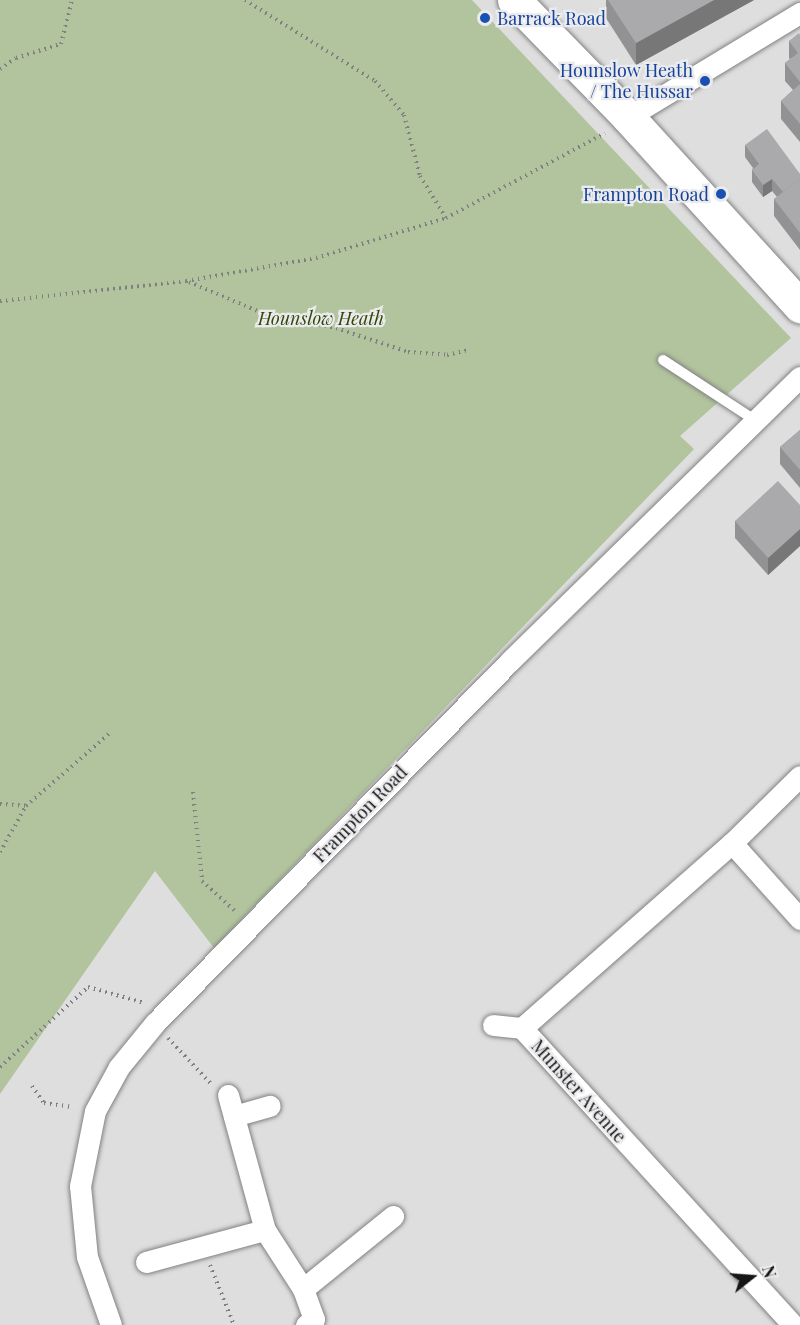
<!DOCTYPE html>
<style>
body{margin:0}
#map{position:relative;width:800px;height:1325px;overflow:hidden;background:#dededf;font-family:"Playfair Display",serif}
div>[style]{position:absolute}
.green>*{inset:0;background:#b2c49d}
.path>*{height:4px;margin-top:-2px;transform-origin:0;background:repeating-linear-gradient(90deg,#7f7f80 0 1.5px,transparent 0 6px)}
.roads{filter:drop-shadow(0 0 2px #828283) drop-shadow(0 0 2px #828283)}
.lane>*{height:10px;margin:-5px;padding:0 5px;transform-origin:5px;border-radius:5px;background:#fff}
.street>*{height:21px;margin:-10.5px;padding:0 10.5px;transform-origin:10.5px;border-radius:10.5px;background:#fff}
.primary>*{height:33px;margin:-16.5px;padding:0 16.5px;transform-origin:16.5px;border-radius:16.5px;background:#fff}
.wall>*{inset:0;background:#929294}
.shaded-wall>*{inset:0;background:#777778}
.building>*{inset:0;background:#aaaaac}
.dots>*{width:16px;height:16px;translate:-50% -50%;box-sizing:border-box;border:3px solid #ebebed;border-radius:50%}
span{translate:-50% -50%;white-space:nowrap;text-align:center;line-height:1.15;-webkit-text-stroke:4.5px #ebebed;paint-order:stroke}
.transit-label{font-size:18px;color:#164399}
.left{translate:0 -50%;text-align:left}
.right{translate:-100% -50%;text-align:right}
.park-label{font-size:18px;color:#304706;font-style:italic}
.street-label{font-size:18px;color:#161617}
.north{position:absolute;left:722px;top:1247px;width:60px;height:60px;-webkit-text-stroke:4px #ebebed;paint-order:stroke;rotate:73deg;font-size:16px;font-weight:700;line-height:24px;text-align:center;color:#161617}
.north::after{content:'';display:block;margin:auto;width:21px;height:27px;background:#161617;clip-path:polygon(50% 0,100% 100%,50% 72%,0 100%)}
</style>
<div id="map">
<div class="green">
<div style="clip-path:polygon(0 0,472px 0,791px 338px,680px 436px,694px 449px,214px 948px,155px 871px,0 1094px)"></div>
</div>
<div class="path">
<div style="left:245px;top:0;width:153px;rotate:31.9deg"></div>
<div style="left:375px;top:81px;width:45px;rotate:49.5deg"></div>
<div style="left:404px;top:115px;width:63px;rotate:75.3deg"></div>
<div style="left:420px;top:176px;width:49px;rotate:58.2deg"></div>
<div style="left:0;top:69px;width:19px;rotate:-35deg"></div>
<div style="left:16px;top:58px;width:47px;rotate:-17.3deg"></div>
<div style="left:61px;top:44px;width:45px;rotate:-76deg"></div>
<div style="left:189px;top:282px;width:77px;rotate:22.9deg"></div>
<div style="left:260px;top:312px;width:78px;rotate:11.9deg"></div>
<div style="left:336px;top:328px;width:76px;rotate:18.4deg"></div>
<div style="left:408px;top:352px;width:39px;rotate:4deg"></div>
<div style="left:447px;top:355px;width:23px;rotate:-13deg"></div>
<div style="left:0;top:301px;width:187px;rotate:-6.1deg"></div>
<div style="left:186px;top:281px;width:132px;rotate:-10deg"></div>
<div style="left:316px;top:258px;width:136px;rotate:-17.1deg"></div>
<div style="left:446px;top:218px;width:180px;rotate:-28.1deg"></div>
<div style="left:193px;top:792px;width:89px;rotate:84.2deg"></div>
<div style="left:202px;top:881px;width:45px;rotate:42.3deg"></div>
<div style="left:0;top:804px;width:26px;rotate:4deg"></div>
<div style="left:0;top:852px;width:53px;rotate:-60.5deg"></div>
<div style="left:26px;top:806px;width:113px;rotate:-41deg"></div>
<div style="left:168px;top:1038px;width:64px;rotate:46.9deg"></div>
<div style="left:0;top:1067px;width:119px;rotate:-42.3deg"></div>
<div style="left:88px;top:987px;width:59px;rotate:15.7deg"></div>
<div style="left:32px;top:1086px;width:21px;rotate:55deg"></div>
<div style="left:44px;top:1103px;width:30px;rotate:8deg"></div>
<div style="left:210px;top:1265px;width:65px;rotate:68.2deg"></div>
</div>
<div class="roads">
<div class="lane">
<div style="left:663px;top:360px;width:108px;rotate:33.2deg"></div>
</div>
<div class="street">
<div style="left:628px;top:117px;width:201px;rotate:-31.2deg"></div>
<div style="left:732px;top:843px;width:102px;rotate:48.2deg"></div>
<div style="left:493px;top:1025px;width:29px;rotate:6deg"></div>
<div style="left:228px;top:1095px;width:140px;rotate:74.7deg"></div>
<div style="left:265px;top:1230px;width:70px;rotate:57.2deg"></div>
<div style="left:303px;top:1289px;width:32px;rotate:70deg"></div>
<div style="left:314px;top:1319px;width:10px;rotate:143deg"></div>
<div style="left:234px;top:1116px;width:37px;rotate:-16deg"></div>
<div style="left:146px;top:1262px;width:123px;rotate:-15.1deg"></div>
<div style="left:303px;top:1289px;width:116px;rotate:-39deg"></div>
<div style="left:111px;top:1325px;width:72px;rotate:-109.4deg"></div>
<div style="left:87px;top:1257px;width:71px;rotate:-95.6deg"></div>
<div style="left:80px;top:1186px;width:76px;rotate:-78.7deg"></div>
<div style="left:95px;top:1111px;width:50px;rotate:-61.4deg"></div>
<div style="left:119px;top:1067px;width:57px;rotate:-50.7deg"></div>
<div style="left:155px;top:1023px;width:507px;rotate:-45.56deg"></div>
<div style="left:510px;top:661px;width:406px;rotate:-44.4deg"></div>
<div style="left:793px;top:1325px;width:402px;rotate:-132.4deg"></div>
<div style="left:522px;top:1028px;width:280px;rotate:-41.4deg"></div>
<div style="left:732px;top:843px;width:95px;rotate:-44.6deg"></div>
</div>
<div class="primary">
<div style="left:514px;top:0;width:163px;rotate:45.7deg"></div>
<div style="left:628px;top:117px;width:256px;rotate:47.7deg"></div>
</div>
</div>
<div class="wall">
<div style="clip-path:polygon(606px 0,754px 0,636px 65px,606px 18px)"></div>
<div style="clip-path:polygon(800px 35px,800px 142px,781px 119px,781px 101px,793px 90px,785px 81px,785px 63px,790px 59px,789px 58px,789px 41px)"></div>
<div style="clip-path:polygon(745px 145px,800px 174px,800px 250px,774px 216px,774px 199px,777px 197px,772px 191px,763px 197px,752px 182px,752px 170px,753px 168px,745px 157px)"></div>
<div style="clip-path:polygon(800px 430px,800px 488px,780px 464px,780px 447px)"></div>
<div style="clip-path:polygon(800px 505px,800px 546px,768px 575px,735px 538px,735px 521px)"></div>
</div>
<div class="shaded-wall">
<div style="clip-path:polygon(714px 0,754px 0,636px 65px,636px 43px)"></div>
<div style="clip-path:polygon(772px 179px,772px 191px,763px 197px,763px 185px)"></div>
<div style="clip-path:polygon(800px 529px,800px 546px,768px 575px,768px 558px)"></div>
</div>
<div class="building">
<div style="clip-path:polygon(608px 0,714px 0,636px 43px)"></div>
<div style="clip-path:polygon(799px 33px,800px 35px,800px 82px,785px 63px,798px 53px,789px 41px)"></div>
<div style="clip-path:polygon(800px 84px,800px 124px,781px 101px)"></div>
<div style="clip-path:polygon(767px 129px,800px 174px,800px 179px,783px 192px,772px 179px,763px 185px,752px 170px,759px 164px,745px 145px)"></div>
<div style="clip-path:polygon(800px 179px,800px 233px,774px 199px)"></div>
<div style="clip-path:polygon(800px 430px,800px 470px,780px 447px)"></div>
<div style="clip-path:polygon(778px 481px,800px 505px,800px 529px,768px 558px,735px 521px)"></div>
</div>
<div class="dots">
<div style="left:485px;top:18px;background:#1a4fb4"></div>
<div style="left:705px;top:81px;background:#1a4fb4"></div>
<div style="left:721px;top:194px;background:#1a4fb4"></div>
</div>
<div class="transit-label">
<span class="left" style="left:497px;top:18px">Barrack Road</span>
<span class="right" style="left:693px;top:81px">Hounslow Heath<br>/ The Hussar</span>
<span class="right" style="left:709px;top:194px">Frampton Road</span>
</div>
<div class="park-label">
<span style="left:321px;top:318px">Hounslow Heath</span>
</div>
<div class="street-label">
<span style="left:360px;top:814px;rotate:-46deg">Frampton Road</span>
<span style="left:579px;top:1091px;rotate:48deg">Munster Avenue</span>
</div>
<div class="north">N</div>
</div>
